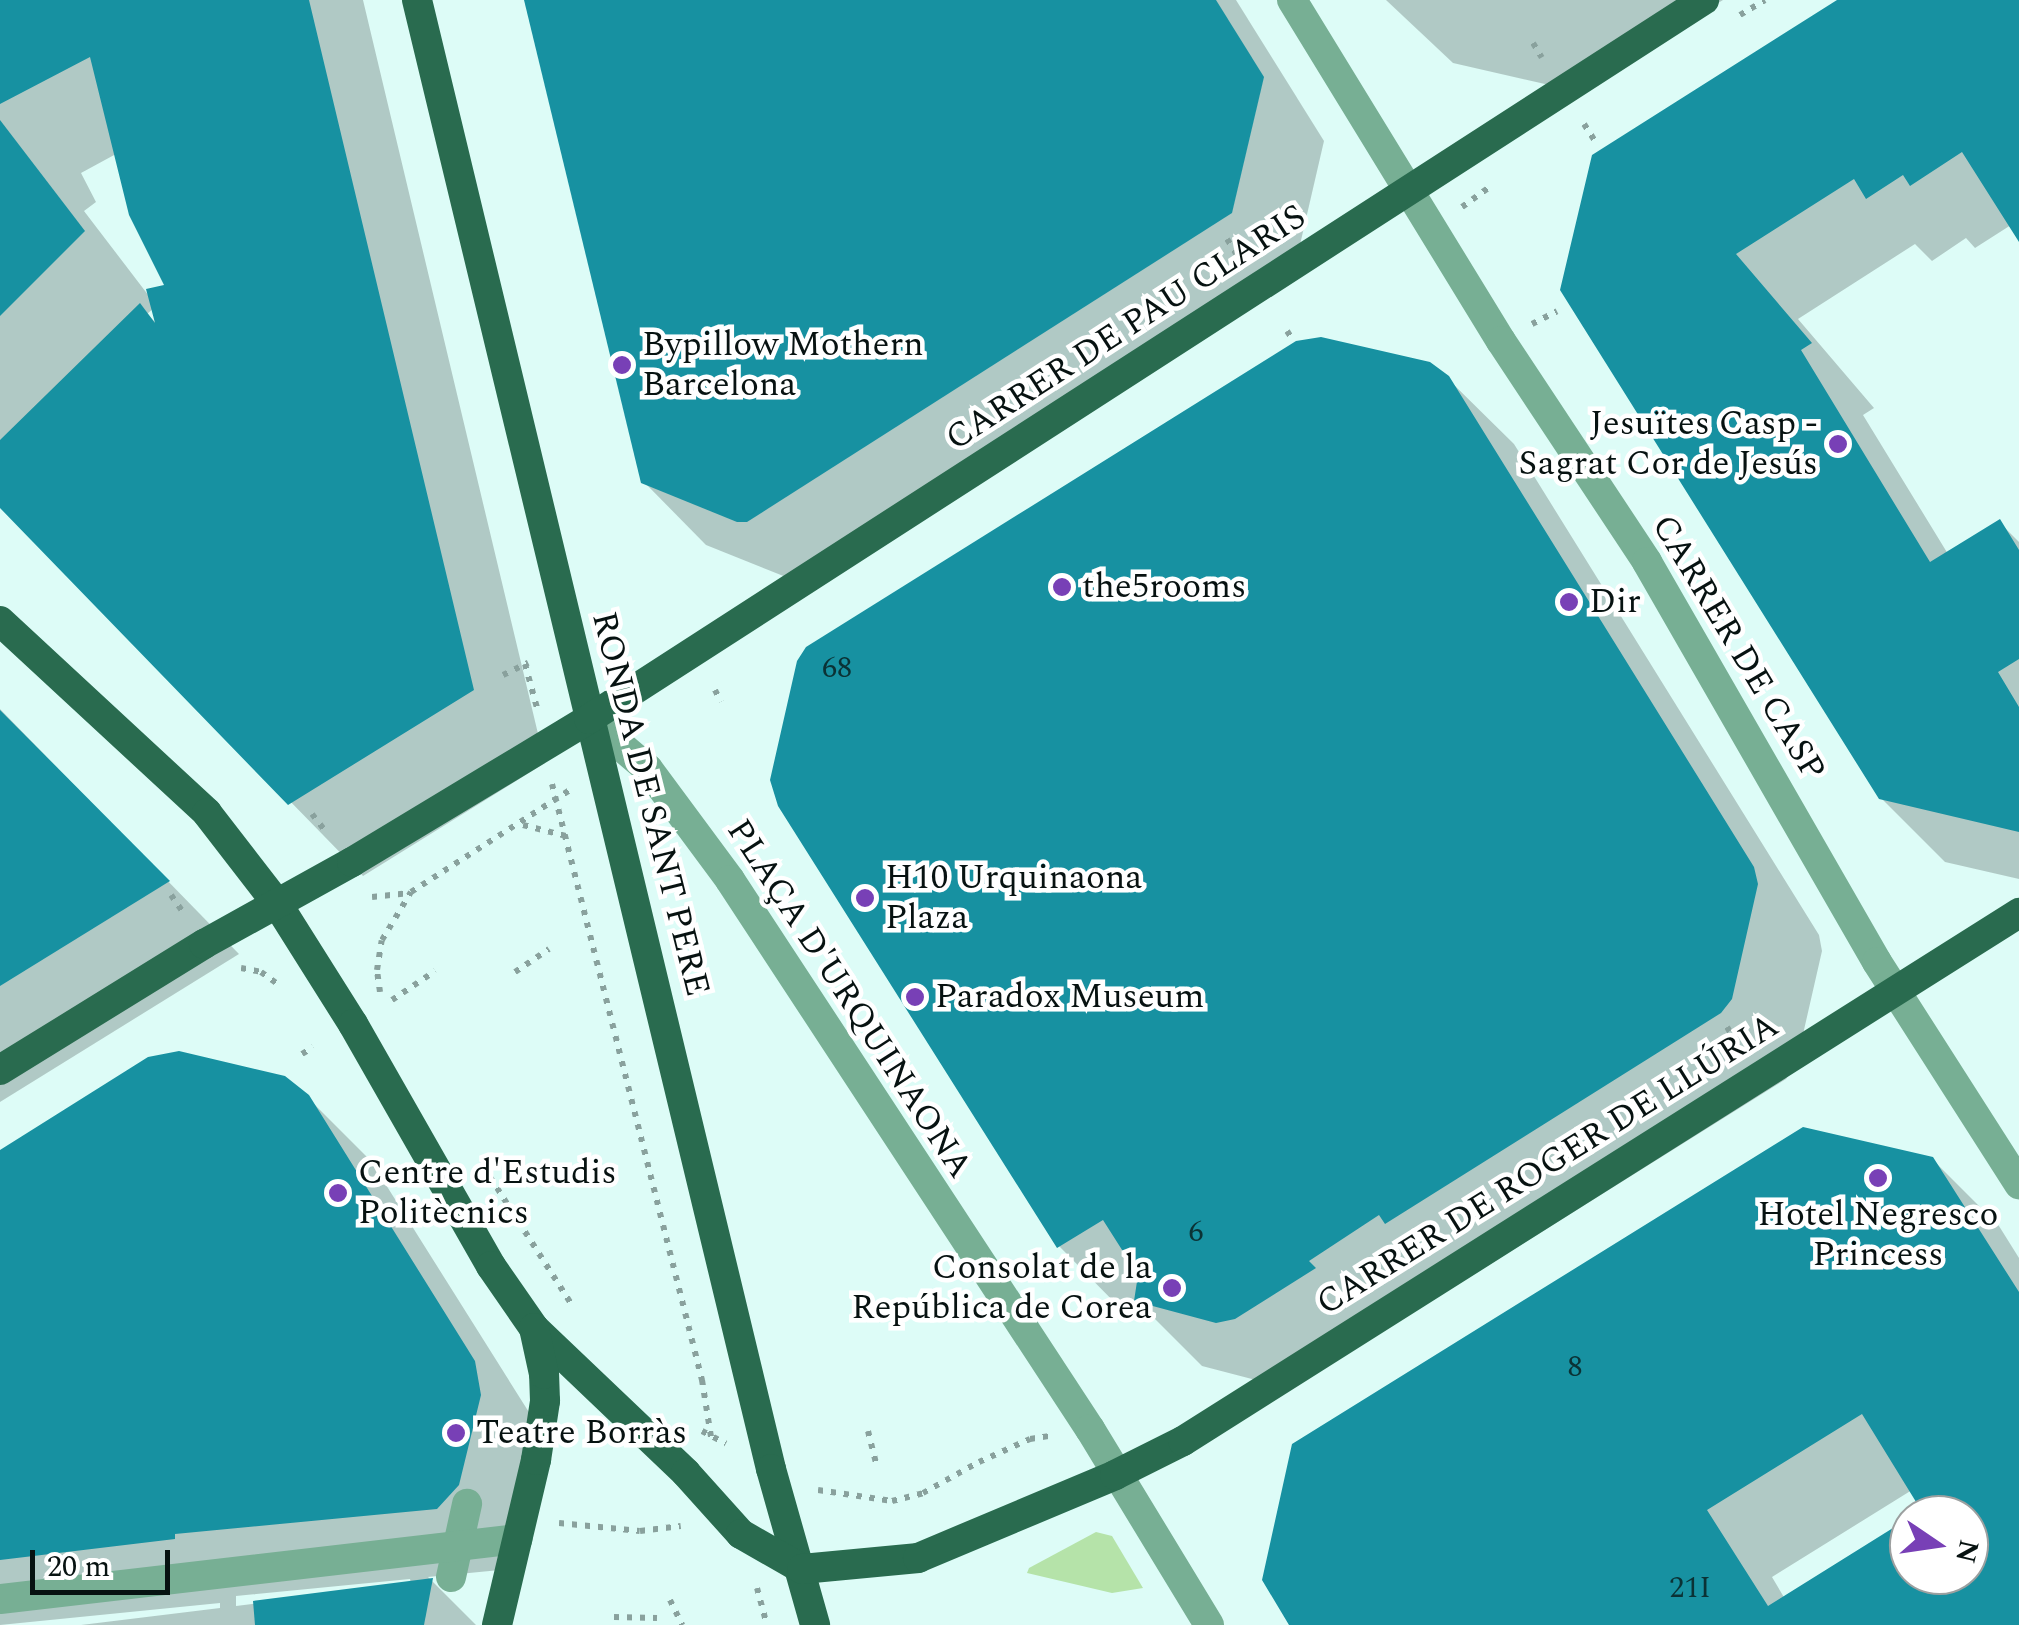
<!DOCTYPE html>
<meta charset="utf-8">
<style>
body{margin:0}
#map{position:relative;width:2019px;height:1625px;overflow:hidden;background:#ddfcf7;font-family:Spectral,serif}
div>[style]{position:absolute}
.green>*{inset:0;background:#b5e3a9}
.shadow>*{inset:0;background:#0003}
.building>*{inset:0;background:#1791a1}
.path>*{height:6px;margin-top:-3px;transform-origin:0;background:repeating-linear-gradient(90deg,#89a19d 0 5px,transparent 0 13px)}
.minor>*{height:30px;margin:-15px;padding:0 15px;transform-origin:15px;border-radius:15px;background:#77af94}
.major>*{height:30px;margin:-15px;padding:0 15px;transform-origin:15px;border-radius:15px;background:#296b4f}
.dots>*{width:28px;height:28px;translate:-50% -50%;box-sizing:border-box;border:5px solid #fff;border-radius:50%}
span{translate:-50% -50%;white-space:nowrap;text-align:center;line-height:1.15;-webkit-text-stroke:9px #fff;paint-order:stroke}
.number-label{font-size:30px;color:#0b3235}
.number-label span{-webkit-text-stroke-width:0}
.street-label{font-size:35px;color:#071211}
.poi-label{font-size:35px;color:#071211}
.left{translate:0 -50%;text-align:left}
.right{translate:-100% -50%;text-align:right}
.north{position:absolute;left:1889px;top:1495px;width:100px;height:100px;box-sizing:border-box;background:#fff;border:2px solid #9ca0a0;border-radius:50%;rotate:103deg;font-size:28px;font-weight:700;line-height:40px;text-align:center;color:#071211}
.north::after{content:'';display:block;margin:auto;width:35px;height:45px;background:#7840b6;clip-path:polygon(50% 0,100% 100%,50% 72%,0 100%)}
.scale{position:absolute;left:30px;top:1550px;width:140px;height:45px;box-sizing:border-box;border:5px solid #071211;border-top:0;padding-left:12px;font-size:30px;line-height:35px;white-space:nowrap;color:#071211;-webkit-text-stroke:8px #fff;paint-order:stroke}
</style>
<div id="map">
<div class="green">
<div style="clip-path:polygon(1096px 1532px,1112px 1536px,1143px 1588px,1112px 1593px,1027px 1573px,1029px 1568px)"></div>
</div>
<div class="shadow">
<div style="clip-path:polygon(evenodd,0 0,363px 0,545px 763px,363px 876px,0 504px,0 0,116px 154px,167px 286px,152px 300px,84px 211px,96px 202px,81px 173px,116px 154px,0 0,154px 308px,158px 325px,147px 314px,154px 308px)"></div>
<div style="clip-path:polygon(527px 0,1236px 0,1324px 141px,1293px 275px,801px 583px,706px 545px,644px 482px)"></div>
<div style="clip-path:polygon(1386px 0,1723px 0,1586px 85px,1567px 89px,1453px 63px)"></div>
<div style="clip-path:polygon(1842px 0,2019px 0,2019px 234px,2011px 225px,1975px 248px,1966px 238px,1932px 261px,1915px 244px,1798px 319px,1874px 408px,1863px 415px,1948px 554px,1999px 522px,2019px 542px,2019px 879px,1945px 862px,1881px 798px,1563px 290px)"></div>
<div style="clip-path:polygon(1447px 378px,1514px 444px,1819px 935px,1822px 951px,1796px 1065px,1786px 1079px,1452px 1288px,1283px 1387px,1202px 1366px,1139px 1303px,1124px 1312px,1059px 1246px)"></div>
<div style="clip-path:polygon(0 709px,239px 954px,0 1102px)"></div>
<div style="clip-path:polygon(evenodd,307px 1097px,371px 1161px,537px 1425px,500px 1570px,428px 1577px,476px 1625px,81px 1625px,220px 1608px,220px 1603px,0 1625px,0 1152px,307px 1097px,410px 1579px,411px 1584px,236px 1606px,236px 1596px,410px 1579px)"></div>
<div style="clip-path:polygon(evenodd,1932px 1159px,1999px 1226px,2019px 1258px,2019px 1625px,1293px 1625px,1932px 1159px,1912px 1490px,1925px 1511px,1918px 1515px,1969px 1515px,1969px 1575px,1909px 1575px,1909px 1521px,1785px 1599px,1772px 1577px,1912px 1490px)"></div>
</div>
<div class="building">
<div style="clip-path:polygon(0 0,309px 0,474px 690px,288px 805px,0 508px,0 440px,140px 303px,155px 323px,146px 289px,164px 285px,129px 215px,90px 57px,0 104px)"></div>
<div style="clip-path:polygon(524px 0,1216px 0,1264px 77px,1232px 213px,747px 522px,737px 522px,641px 483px)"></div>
<div style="clip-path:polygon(1837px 0,2019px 0,2019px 242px,1962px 152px,1910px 186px,1903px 175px,1866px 199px,1854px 179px,1736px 254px,1812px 343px,1801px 350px,1930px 562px,2000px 519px,2019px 550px,2019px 659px,1998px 672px,2019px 707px,2019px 832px,1879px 799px,1560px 290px,1592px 155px)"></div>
<div style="clip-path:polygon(0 120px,85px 231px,0 316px)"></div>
<div style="clip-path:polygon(1321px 337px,1430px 362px,1449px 376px,1754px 867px,1758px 884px,1732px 999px,1721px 1013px,1385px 1224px,1379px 1215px,1309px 1261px,1316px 1268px,1235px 1319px,1216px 1323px,1134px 1301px,1138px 1275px,1103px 1220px,1057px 1248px,778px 806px,770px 780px,797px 661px,806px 647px,1296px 341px)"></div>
<div style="clip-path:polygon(0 710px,170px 881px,0 986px)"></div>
<div style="clip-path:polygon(179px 1051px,285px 1076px,309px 1095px,475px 1361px,481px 1395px,459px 1485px,437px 1509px,175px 1534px,175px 1539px,0 1560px,0 1150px,148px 1057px)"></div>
<div style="clip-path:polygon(evenodd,1803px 1127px,1933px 1157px,2019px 1292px,2019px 1625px,1289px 1625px,1262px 1580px,1292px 1444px,1803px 1127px,1862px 1414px,1921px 1510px,1914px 1515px,1969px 1515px,1969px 1575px,1909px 1575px,1909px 1518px,1768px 1606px,1707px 1510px,1862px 1414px)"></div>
<div style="clip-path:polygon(433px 1578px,424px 1625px,255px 1625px,253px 1601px)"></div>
</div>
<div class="path">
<div style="left:1740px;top:15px;width:29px;rotate:-31deg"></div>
<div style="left:1533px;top:43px;width:17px;rotate:59deg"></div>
<div style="left:1584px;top:124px;width:20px;rotate:57deg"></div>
<div style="left:1462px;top:207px;width:37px;rotate:-36deg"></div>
<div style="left:1227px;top:239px;width:19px;rotate:58deg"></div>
<div style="left:1532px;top:324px;width:28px;rotate:-27deg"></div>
<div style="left:1287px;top:331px;width:7px;rotate:56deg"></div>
<div style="left:525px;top:664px;width:46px;rotate:74.7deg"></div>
<div style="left:503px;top:675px;width:28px;rotate:-26deg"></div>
<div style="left:715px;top:690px;width:13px;rotate:63deg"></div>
<div style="left:552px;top:784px;width:615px;rotate:75.87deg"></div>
<div style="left:702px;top:1380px;width:58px;rotate:81deg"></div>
<div style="left:312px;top:814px;width:24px;rotate:52deg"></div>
<div style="left:523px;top:825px;width:44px;rotate:14.3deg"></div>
<div style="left:171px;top:895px;width:21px;rotate:55deg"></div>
<div style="left:372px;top:897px;width:38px;rotate:-6deg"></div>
<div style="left:241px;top:968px;width:20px;rotate:11deg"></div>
<div style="left:261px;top:972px;width:22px;rotate:36deg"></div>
<div style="left:515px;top:972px;width:41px;rotate:-34.1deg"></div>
<div style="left:380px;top:992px;width:22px;rotate:-98deg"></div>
<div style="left:377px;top:970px;width:30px;rotate:-81deg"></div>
<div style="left:382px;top:940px;width:56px;rotate:-58.9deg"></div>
<div style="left:411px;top:892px;width:189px;rotate:-32.7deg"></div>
<div style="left:392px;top:1000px;width:52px;rotate:-34deg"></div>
<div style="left:1727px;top:1027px;width:23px;rotate:59deg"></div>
<div style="left:302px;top:1054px;width:13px;rotate:-32deg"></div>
<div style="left:483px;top:1166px;width:167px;rotate:57.4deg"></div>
<div style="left:702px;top:1431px;width:27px;rotate:28deg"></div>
<div style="left:868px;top:1431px;width:33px;rotate:76deg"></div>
<div style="left:818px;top:1490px;width:75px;rotate:8.5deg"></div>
<div style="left:892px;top:1501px;width:32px;rotate:-14deg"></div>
<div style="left:923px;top:1493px;width:64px;rotate:-29deg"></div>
<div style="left:979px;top:1462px;width:56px;rotate:-24.3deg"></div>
<div style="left:1030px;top:1439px;width:20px;rotate:-9deg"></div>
<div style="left:559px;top:1523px;width:81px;rotate:5.6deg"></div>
<div style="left:640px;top:1531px;width:41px;rotate:-7deg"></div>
<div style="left:757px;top:1588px;width:38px;rotate:75deg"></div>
<div style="left:670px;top:1600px;width:28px;rotate:64deg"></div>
<div style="left:614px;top:1617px;width:43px;rotate:1.3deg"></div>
</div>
<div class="minor">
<div style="left:1292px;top:0;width:400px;rotate:58.5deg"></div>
<div style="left:1501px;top:341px;width:265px;rotate:56.5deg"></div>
<div style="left:1647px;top:562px;width:461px;rotate:60.1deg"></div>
<div style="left:1877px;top:962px;width:264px;rotate:57.4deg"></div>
<div style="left:589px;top:719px;width:77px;rotate:40.3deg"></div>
<div style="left:648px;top:769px;width:138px;rotate:53.5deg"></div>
<div style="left:730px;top:880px;width:657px;rotate:56.75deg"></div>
<div style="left:1090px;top:1429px;width:229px;rotate:58.7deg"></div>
<div style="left:451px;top:1577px;width:75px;rotate:-77.6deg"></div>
<div style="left:0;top:1599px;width:521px;rotate:-6.61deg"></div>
</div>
<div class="major">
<div style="left:417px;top:0;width:1511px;rotate:76.45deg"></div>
<div style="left:771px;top:1469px;width:162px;rotate:74.2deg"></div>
<div style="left:0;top:621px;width:282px;rotate:42.8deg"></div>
<div style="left:207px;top:813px;width:116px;rotate:52.3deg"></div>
<div style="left:278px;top:905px;width:141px;rotate:57.8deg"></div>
<div style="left:353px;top:1024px;width:279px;rotate:60.3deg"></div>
<div style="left:491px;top:1266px;width:75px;rotate:55.3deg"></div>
<div style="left:534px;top:1328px;width:210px;rotate:43.6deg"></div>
<div style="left:686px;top:1473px;width:82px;rotate:48deg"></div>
<div style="left:741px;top:1534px;width:70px;rotate:29.8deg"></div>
<div style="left:802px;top:1569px;width:117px;rotate:-5.4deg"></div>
<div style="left:918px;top:1558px;width:214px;rotate:-22.8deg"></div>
<div style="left:1115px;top:1475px;width:76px;rotate:-26.6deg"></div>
<div style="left:1183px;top:1441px;width:989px;rotate:-32.28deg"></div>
<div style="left:0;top:1070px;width:240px;rotate:-31.7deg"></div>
<div style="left:204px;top:944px;width:169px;rotate:-29deg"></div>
<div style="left:352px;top:862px;width:277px;rotate:-31.1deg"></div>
<div style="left:589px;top:719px;width:1327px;rotate:-32.82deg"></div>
<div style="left:497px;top:1625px;width:170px;rotate:-76.7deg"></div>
<div style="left:536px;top:1460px;width:60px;rotate:-81.3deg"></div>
<div style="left:545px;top:1401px;width:27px;rotate:-92deg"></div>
<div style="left:544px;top:1374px;width:47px;rotate:-102.3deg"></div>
</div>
<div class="dots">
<div style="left:622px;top:365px;background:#7840b6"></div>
<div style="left:1838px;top:444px;background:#7840b6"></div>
<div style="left:1062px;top:587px;background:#7840b6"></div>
<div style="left:1569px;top:602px;background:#7840b6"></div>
<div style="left:865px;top:898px;background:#7840b6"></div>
<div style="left:915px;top:997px;background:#7840b6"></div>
<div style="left:1878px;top:1178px;background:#7840b6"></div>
<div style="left:338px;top:1193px;background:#7840b6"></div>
<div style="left:1172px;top:1288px;background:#7840b6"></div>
<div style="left:456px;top:1433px;background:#7840b6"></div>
</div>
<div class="number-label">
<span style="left:837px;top:668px">68</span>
<span style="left:1196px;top:1232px">6</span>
<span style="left:1575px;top:1367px">8</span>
<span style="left:1690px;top:1588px">21I</span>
</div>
<div class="street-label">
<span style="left:1126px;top:328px;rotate:-33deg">CARRER DE PAU CLARIS</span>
<span style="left:1738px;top:648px;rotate:59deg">CARRER DE CASP</span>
<span style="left:650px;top:804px;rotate:76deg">RONDA DE SANT PERE</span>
<span style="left:849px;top:999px;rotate:57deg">PLAÇA D'URQUINAONA</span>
<span style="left:1548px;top:1165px;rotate:-32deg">CARRER DE ROGER DE LLÚRIA</span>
</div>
<div class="poi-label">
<span class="left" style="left:642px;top:365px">Bypillow Mothern<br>Barcelona</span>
<span class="right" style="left:1818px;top:444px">Jesuïtes Casp -<br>Sagrat Cor de Jesús</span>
<span class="left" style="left:1082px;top:587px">the5rooms</span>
<span class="left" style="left:1589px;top:602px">Dir</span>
<span class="left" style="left:885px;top:898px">H10 Urquinaona<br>Plaza</span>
<span class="left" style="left:935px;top:997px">Paradox Museum</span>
<span class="left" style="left:358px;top:1193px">Centre d'Estudis<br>Politècnics</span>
<span style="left:1878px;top:1235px">Hotel Negresco<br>Princess</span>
<span class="right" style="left:1152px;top:1288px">Consolat de la<br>República de Corea</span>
<span class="left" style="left:476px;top:1433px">Teatre Borràs</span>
</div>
<div class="north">N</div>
<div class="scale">20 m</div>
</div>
